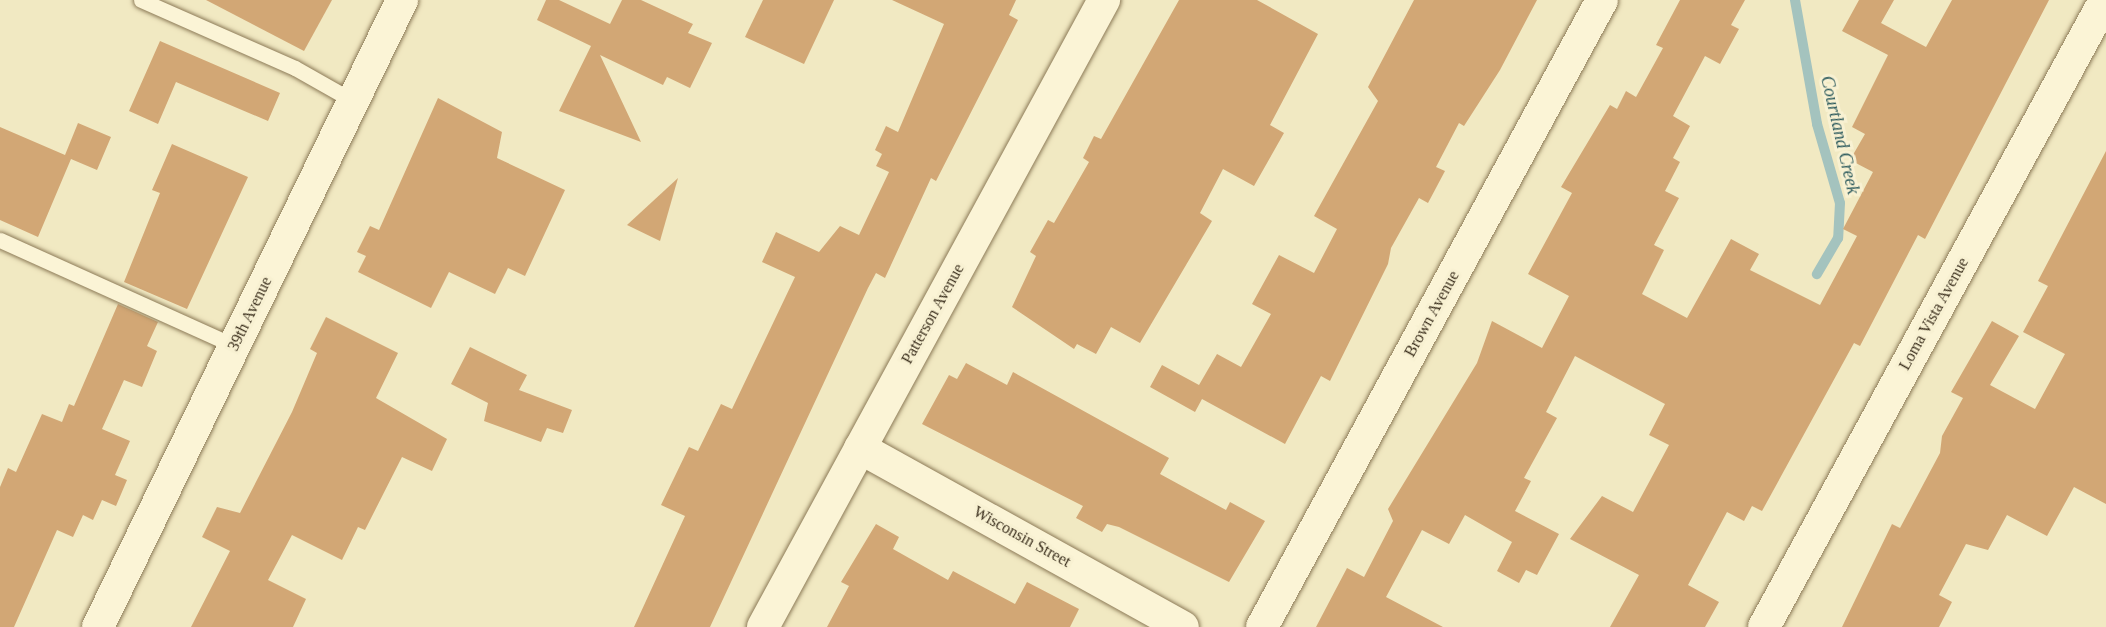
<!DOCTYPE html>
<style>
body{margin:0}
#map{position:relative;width:2106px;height:627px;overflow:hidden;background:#f1e9c2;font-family:Georgia,serif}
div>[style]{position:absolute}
.stream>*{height:10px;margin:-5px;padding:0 5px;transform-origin:5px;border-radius:5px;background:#a4c3be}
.building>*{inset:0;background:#d2a775}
.roads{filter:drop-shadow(0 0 2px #8c7a57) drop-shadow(0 0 2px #8c7a57)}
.lane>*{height:15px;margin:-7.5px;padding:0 7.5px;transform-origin:7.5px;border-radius:7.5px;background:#fbf4d6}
.street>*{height:32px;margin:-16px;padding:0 16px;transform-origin:16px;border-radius:16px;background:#fbf4d6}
span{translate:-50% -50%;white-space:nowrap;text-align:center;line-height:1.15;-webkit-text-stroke:6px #f8f1d2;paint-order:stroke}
.street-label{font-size:16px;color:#3b2f1d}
.water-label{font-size:18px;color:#2b595c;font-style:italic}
</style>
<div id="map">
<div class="stream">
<div style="left:1795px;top:0;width:126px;rotate:79.9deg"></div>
<div style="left:1817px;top:124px;width:82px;rotate:73.8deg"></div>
<div style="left:1840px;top:203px;width:35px;rotate:93deg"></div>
<div style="left:1838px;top:238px;width:42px;rotate:120.3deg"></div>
</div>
<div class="building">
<div style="clip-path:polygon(206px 0,332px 0,304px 51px)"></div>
<div style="clip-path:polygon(546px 0,559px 0,610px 24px,622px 0,641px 0,693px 24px,688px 33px,712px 43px,690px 88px,667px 77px,663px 85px,600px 55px,641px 142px,559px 111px,591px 46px,537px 20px)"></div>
<div style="clip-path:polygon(763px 0,834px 0,804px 64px,745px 37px)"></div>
<div style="clip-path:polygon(892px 0,1016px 0,1009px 15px,1018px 20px,936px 181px,931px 178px,885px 278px,876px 273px,868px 288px,710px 627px,634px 627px,685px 516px,661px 505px,689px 447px,698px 451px,721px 404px,732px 409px,795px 277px,762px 262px,776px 232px,819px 252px,840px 226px,859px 235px,889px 172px,876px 166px,882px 154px,875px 150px,886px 126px,898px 132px,944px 24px)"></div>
<div style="clip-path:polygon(1179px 0,1257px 0,1318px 34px,1270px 125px,1284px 133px,1254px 186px,1223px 169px,1200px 213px,1212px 221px,1140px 343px,1111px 327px,1096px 354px,1077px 344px,1074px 349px,1012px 307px,1036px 256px,1030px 252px,1048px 220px,1054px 223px,1089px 162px,1083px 158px,1094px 136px,1101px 139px)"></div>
<div style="clip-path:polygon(1414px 0,1537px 0,1500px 70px,1464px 126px,1459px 123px,1436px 167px,1445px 171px,1428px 203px,1419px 198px,1391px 248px,1388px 264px,1330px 381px,1321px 376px,1285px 444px,1202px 399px,1195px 412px,1150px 387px,1162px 365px,1199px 385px,1217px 354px,1241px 367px,1271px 314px,1252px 304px,1279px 255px,1314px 273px,1337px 229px,1314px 216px,1378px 101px,1368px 87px)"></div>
<div style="clip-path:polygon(1680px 0,1745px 0,1731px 25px,1739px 29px,1720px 64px,1705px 56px,1673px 116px,1690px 126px,1673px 158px,1680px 162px,1665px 191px,1679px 198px,1654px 245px,1664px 250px,1642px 294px,1687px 318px,1731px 239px,1759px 254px,1750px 270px,1820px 305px,1857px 236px,1843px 229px,1873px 172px,1850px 160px,1865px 134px,1852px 127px,1888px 55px,1842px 31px,1859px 0,1894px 0,1881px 23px,1926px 47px,1952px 0,2049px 0,1925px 239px,1918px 235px,1860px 346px,1854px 343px,1762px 511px,1752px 506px,1744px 521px,1727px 512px,1688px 585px,1719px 602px,1705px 627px,1610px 627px,1639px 575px,1570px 539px,1602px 496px,1633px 512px,1669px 445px,1649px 435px,1665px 404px,1575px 356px,1546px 412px,1557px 418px,1524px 478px,1531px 481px,1515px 511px,1559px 534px,1537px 575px,1526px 570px,1519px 583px,1497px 571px,1512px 542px,1465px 515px,1449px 544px,1422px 530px,1386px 597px,1443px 627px,1316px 627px,1347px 568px,1364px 577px,1393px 521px,1388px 509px,1477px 363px,1492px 321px,1542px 348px,1569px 296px,1528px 274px,1572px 193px,1561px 187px,1610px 105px,1617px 109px,1626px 91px,1636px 97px,1663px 48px,1656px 45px)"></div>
<div style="clip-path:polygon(160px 41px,280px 93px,268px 121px,176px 82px,158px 124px,129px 111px)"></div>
<div style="clip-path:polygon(438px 98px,502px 132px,497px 158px,565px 190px,525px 276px,508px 268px,495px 294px,449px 272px,431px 308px,358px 272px,366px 256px,357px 252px,370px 226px,379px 230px)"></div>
<div style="clip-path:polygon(78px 123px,111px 137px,97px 170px,71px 159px,38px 237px,0 220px,0 127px,65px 155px)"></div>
<div style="clip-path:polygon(172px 144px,248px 177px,187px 309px,124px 282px,160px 193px,152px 190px)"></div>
<div style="clip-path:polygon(2106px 151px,2106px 504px,2074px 487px,2047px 536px,2007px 515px,1988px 550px,1966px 544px,1939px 595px,1952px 602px,1939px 627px,1842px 627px,1892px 524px,1900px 528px,1940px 453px,1942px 436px,1963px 398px,1951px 392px,1992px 321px,2019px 336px,1990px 385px,2035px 409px,2065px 354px,2023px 332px,2048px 286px,2038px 281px)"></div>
<div style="clip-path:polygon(678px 178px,660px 241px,627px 225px)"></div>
<div style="clip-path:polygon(118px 304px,158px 322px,147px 346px,157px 351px,142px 387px,124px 380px,102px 429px,130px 441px,115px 475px,127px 480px,116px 506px,102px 500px,93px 520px,83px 515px,73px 537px,57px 530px,14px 627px,0 627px,0 487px,8px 468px,16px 472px,42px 414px,62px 422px,69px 404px,74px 406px)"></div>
<div style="clip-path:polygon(326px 317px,398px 353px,376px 398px,447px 439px,432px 471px,402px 457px,365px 530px,358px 527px,342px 560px,292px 535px,268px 580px,306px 599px,293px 627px,191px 627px,230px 551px,202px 537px,217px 507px,240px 513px,292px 412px,317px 353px,310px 349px)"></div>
<div style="clip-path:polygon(470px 347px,527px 375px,519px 390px,572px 410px,563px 433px,547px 428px,541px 442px,484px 421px,488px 403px,451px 384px)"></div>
<div style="clip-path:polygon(966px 363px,1007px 385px,1013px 372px,1169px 458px,1160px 474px,1226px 510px,1230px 502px,1265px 521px,1229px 582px,1119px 527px,1107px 524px,1102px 532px,1076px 518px,1083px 506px,922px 424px,949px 375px,957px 379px)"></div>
<div style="clip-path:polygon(876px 524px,899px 537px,893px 549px,948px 580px,953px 571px,1015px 604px,1027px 582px,1079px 609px,1070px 627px,827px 627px,849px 586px,841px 582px)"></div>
</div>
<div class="roads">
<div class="lane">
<div style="left:141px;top:0;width:168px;rotate:23.8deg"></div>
<div style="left:295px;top:68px;width:67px;rotate:29.6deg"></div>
<div style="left:0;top:240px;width:258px;rotate:24.3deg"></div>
</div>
<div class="street">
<div style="left:860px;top:448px;width:369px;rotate:29deg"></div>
<div style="left:98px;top:627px;width:697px;rotate:-64.13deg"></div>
<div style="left:763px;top:627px;width:714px;rotate:-61.46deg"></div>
<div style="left:1262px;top:627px;width:713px;rotate:-61.53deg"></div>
<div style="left:1764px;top:627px;width:714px;rotate:-61.46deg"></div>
</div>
</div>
<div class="street-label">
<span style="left:250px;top:314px;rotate:-64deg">39th Avenue</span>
<span style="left:933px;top:314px;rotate:-61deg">Patterson Avenue</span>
<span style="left:1432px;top:314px;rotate:-61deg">Brown Avenue</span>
<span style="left:1934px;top:314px;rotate:-61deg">Loma Vista Avenue</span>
<span style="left:1022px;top:537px;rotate:29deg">Wisconsin Street</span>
</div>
<div class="water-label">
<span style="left:1840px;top:135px;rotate:77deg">Courtland Creek</span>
</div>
</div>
